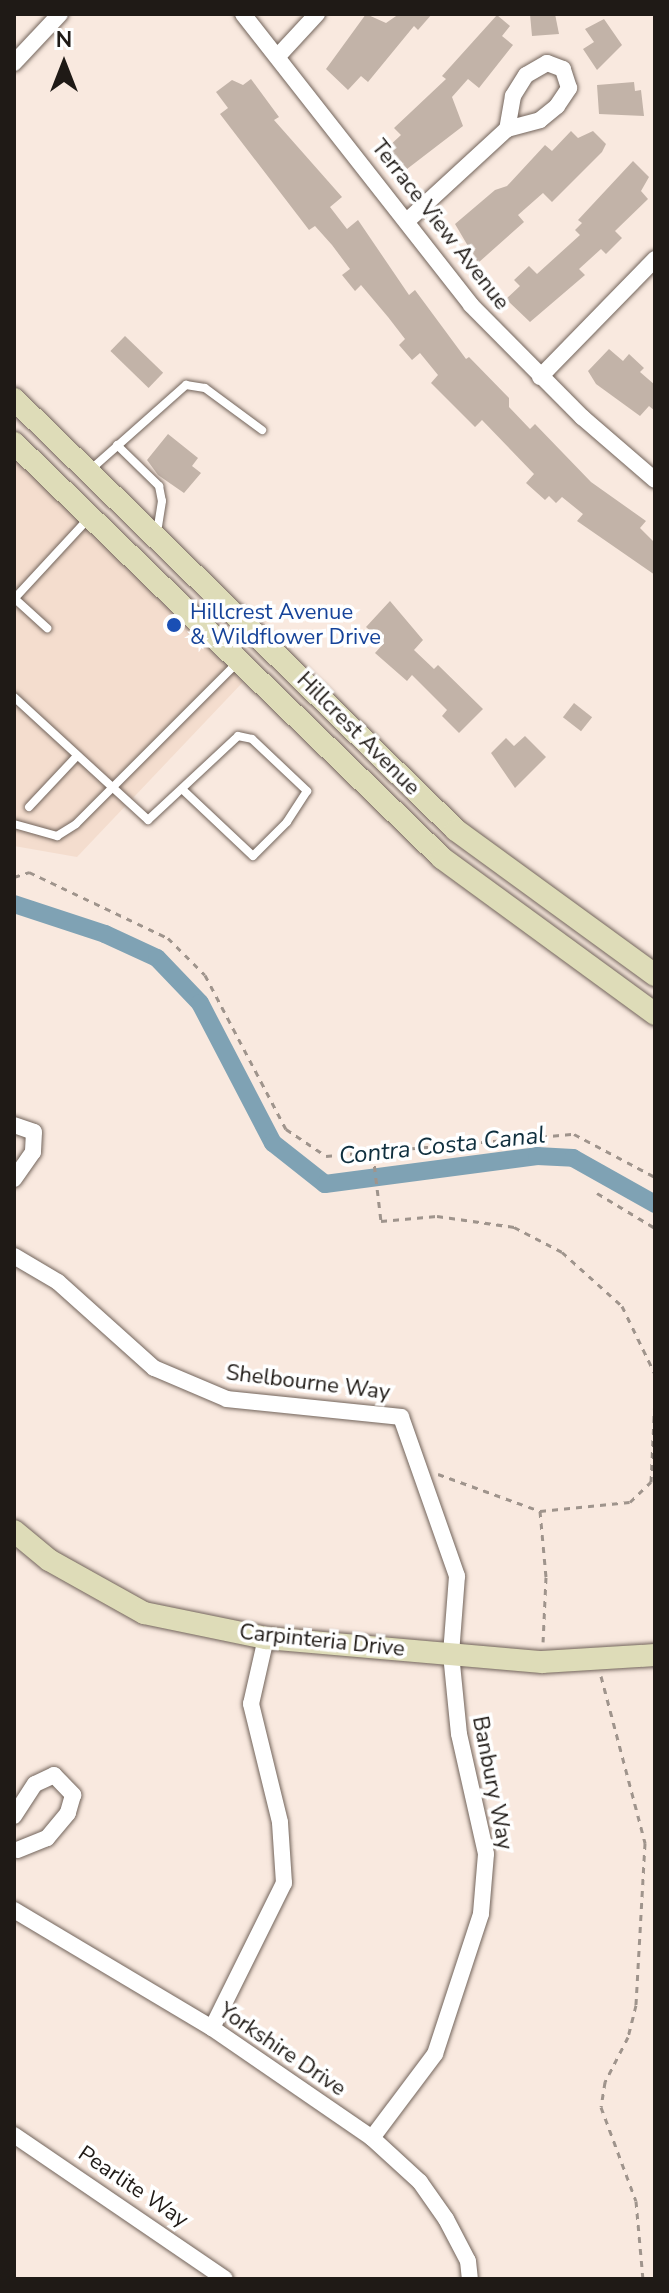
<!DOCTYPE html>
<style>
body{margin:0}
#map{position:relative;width:669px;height:2293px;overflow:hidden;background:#f9e9df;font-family:"Nunito Sans",sans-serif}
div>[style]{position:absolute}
.built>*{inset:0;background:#f4ddce}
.canal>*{height:18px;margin:-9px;padding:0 9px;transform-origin:9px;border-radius:9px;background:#7fa2b4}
.building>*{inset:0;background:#c2b3a8;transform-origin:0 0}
.path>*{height:3px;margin-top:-1.5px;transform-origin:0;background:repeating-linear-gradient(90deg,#9f948c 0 6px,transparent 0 12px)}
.roads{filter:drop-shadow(0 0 2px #72645b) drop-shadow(0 0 2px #72645b)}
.lane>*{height:8px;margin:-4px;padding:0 4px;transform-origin:4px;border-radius:4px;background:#fff}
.street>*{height:16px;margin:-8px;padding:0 8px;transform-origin:8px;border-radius:8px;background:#fff}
.secondary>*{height:22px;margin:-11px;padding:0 11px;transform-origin:11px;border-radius:11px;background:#dedcb8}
.dots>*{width:22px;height:22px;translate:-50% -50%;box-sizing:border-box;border:4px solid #fff;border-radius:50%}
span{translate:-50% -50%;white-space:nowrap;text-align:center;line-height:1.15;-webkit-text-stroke:7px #fff;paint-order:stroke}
.street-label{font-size:22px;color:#1f1a16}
.transit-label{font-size:22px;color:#164399}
.left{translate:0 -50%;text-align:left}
.water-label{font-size:24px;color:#0f2f3e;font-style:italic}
.frame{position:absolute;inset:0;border:16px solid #1f1a16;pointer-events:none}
.north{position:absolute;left:24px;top:24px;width:80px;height:80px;-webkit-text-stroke:6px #fff;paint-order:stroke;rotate:0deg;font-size:22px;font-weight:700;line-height:32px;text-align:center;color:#1f1a16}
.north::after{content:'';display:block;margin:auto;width:28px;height:36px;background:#1f1a16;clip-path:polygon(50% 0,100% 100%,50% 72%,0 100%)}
</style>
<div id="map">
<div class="built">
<div style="clip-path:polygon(14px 456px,243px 682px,77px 857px,14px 846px)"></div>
</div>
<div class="canal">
<div style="left:14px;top:904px;width:96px;rotate:18.2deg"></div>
<div style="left:105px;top:934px;width:57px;rotate:24.8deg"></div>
<div style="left:157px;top:958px;width:62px;rotate:46.3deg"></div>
<div style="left:200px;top:1003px;width:158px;rotate:62.5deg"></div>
<div style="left:273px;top:1143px;width:66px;rotate:38.3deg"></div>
<div style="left:325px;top:1184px;width:214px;rotate:-7.5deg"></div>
<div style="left:537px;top:1156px;width:36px;rotate:3deg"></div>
<div style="left:573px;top:1158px;width:94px;rotate:29.3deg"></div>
</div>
<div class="building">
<div style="clip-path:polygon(366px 14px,386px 23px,399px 14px,432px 14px,418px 30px,414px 26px,368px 82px,361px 76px,348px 90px,326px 69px)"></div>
<div style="clip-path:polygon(530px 14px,555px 14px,559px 34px,532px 36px)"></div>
<div style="clip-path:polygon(497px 15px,510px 26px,502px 36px,513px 45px,479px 88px,468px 79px,452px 97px,463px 126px,407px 169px,387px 148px,401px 135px,394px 128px,446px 79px,442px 76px)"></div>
<div style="clip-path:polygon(604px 19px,622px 45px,597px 70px,583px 49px,594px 42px,585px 29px)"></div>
<div style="clip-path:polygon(251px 79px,279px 117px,274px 120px,342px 197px,330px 207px,347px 229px,358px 220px,409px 295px,415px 290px,466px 359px,469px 357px,509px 398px,509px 407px,530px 429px,535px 424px,591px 482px,646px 521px,640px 528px,655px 543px,655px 575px,577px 521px,583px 514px,562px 497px,556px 503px,549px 496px,545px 500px,526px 483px,534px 474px,482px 420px,475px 427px,431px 383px,438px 375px,420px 353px,412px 360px,399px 345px,405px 339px,388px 317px,361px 285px,355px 291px,342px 275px,350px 269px,332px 245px,315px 226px,309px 230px,220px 114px,228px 108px,216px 92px,232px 80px,243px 85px)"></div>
<div style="clip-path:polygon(634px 82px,635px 91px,641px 90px,644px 116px,599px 114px,597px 85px)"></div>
<div style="clip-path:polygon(571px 131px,578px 138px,593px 131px,606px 144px,602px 152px,552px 202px,543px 193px,518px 215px,524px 222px,478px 263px,455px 224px,495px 190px,507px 186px,545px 145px,552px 151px)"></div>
<div style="clip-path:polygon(633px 161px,649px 177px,641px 191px,648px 199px,615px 231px,622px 238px,606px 254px,601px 249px,579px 269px,585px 275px,530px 322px,506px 299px,520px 286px,514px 280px,529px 266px,537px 274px,580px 235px,575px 230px,582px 223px,578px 220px)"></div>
<div style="left:125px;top:336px;width:53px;height:21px;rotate:44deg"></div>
<div style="clip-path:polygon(609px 349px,623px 361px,629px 354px,644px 368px,640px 372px,655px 385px,655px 411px,649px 406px,640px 416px,596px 384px,588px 371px)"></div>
<div style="clip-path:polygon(168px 434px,198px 458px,192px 466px,201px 473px,184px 493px,158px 475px,147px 460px)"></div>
<div style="clip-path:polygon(390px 601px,423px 640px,414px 650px,434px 669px,438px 665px,483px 709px,459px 733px,442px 716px,447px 710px,412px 675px,407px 681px,375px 653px,384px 643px,366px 627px)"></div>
<div style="left:574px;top:703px;width:23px;height:18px;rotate:38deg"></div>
<div style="clip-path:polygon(525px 736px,546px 757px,515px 788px,491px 753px,506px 738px,514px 746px)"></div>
</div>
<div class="path">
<div style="left:14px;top:877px;width:16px;rotate:-18deg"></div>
<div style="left:29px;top:872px;width:154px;rotate:25.4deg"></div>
<div style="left:168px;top:938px;width:52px;rotate:45deg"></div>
<div style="left:205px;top:975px;width:174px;rotate:62.3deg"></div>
<div style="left:286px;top:1129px;width:48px;rotate:34deg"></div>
<div style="left:326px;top:1156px;width:249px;rotate:-5.1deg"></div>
<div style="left:574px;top:1134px;width:92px;rotate:28deg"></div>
<div style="left:373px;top:1154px;width:67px;rotate:83.2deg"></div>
<div style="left:381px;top:1221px;width:56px;rotate:-5.1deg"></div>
<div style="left:437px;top:1216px;width:78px;rotate:8.1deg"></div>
<div style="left:514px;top:1227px;width:54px;rotate:27.5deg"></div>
<div style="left:562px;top:1252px;width:81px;rotate:42deg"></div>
<div style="left:622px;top:1306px;width:76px;rotate:64.1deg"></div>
<div style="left:597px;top:1193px;width:68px;rotate:31.1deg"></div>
<div style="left:438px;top:1474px;width:109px;rotate:19.9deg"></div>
<div style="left:540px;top:1511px;width:90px;rotate:-5.7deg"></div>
<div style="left:630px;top:1502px;width:29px;rotate:-44deg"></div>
<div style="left:651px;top:1482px;width:84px;rotate:-87.3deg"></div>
<div style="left:540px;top:1511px;width:66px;rotate:84.8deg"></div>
<div style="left:546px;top:1577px;width:65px;rotate:92.6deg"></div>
<div style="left:601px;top:1676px;width:173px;rotate:75.2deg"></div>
<div style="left:645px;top:1843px;width:162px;rotate:93.2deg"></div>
<div style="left:636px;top:2005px;width:33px;rotate:104deg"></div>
<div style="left:628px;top:2037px;width:51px;rotate:117.1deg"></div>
<div style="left:605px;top:2082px;width:25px;rotate:99deg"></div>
<div style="left:601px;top:2107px;width:100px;rotate:69.6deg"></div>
<div style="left:636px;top:2201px;width:78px;rotate:84.9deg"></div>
</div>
<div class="roads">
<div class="lane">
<div style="left:117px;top:445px;width:59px;rotate:44.3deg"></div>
<div style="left:159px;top:486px;width:15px;rotate:79deg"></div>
<div style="left:162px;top:501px;width:31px;rotate:99deg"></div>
<div style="left:89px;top:471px;width:130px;rotate:-41.6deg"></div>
<div style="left:186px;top:385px;width:19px;rotate:9deg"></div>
<div style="left:205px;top:388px;width:71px;rotate:36.4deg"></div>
<div style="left:14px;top:598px;width:45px;rotate:42.3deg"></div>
<div style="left:14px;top:599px;width:112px;rotate:-47.2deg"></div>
<div style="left:14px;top:697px;width:182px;rotate:42.5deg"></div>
<div style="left:148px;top:820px;width:123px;rotate:-43deg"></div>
<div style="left:238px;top:736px;width:14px;rotate:12deg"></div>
<div style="left:252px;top:739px;width:76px;rotate:43.4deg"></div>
<div style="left:307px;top:791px;width:37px;rotate:123deg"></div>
<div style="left:287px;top:822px;width:48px;rotate:135deg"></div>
<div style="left:253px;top:856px;width:96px;rotate:-136.7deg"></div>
<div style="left:29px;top:807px;width:69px;rotate:-46.8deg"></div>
<div style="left:14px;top:824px;width:45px;rotate:15.6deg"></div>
<div style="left:57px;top:836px;width:22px;rotate:-32deg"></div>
<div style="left:76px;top:824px;width:228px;rotate:-45deg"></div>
</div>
<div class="street">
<div style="left:243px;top:14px;width:370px;rotate:51.9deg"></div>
<div style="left:471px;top:305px;width:158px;rotate:45.3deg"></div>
<div style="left:582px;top:417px;width:96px;rotate:40.8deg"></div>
<div style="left:279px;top:55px;width:56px;rotate:-47.2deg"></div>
<div style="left:14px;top:63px;width:67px;rotate:-46.8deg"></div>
<div style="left:407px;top:221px;width:136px;rotate:-42.6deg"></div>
<div style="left:507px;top:129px;width:34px;rotate:-15deg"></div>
<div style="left:540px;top:120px;width:22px;rotate:-39deg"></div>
<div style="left:557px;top:106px;width:22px;rotate:-56deg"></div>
<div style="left:569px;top:88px;width:20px;rotate:-108deg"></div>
<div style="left:563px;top:69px;width:17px;rotate:-159deg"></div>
<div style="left:547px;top:63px;width:24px;rotate:150deg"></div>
<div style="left:526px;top:75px;width:25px;rotate:122deg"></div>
<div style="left:513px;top:96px;width:34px;rotate:100deg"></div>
<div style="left:540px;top:377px;width:165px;rotate:-45.7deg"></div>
<div style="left:14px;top:1125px;width:21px;rotate:19deg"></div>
<div style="left:34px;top:1132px;width:20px;rotate:93deg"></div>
<div style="left:33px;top:1152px;width:33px;rotate:125deg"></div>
<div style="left:14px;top:1256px;width:51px;rotate:30.6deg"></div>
<div style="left:58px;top:1282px;width:129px;rotate:41.9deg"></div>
<div style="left:154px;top:1368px;width:79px;rotate:23deg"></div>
<div style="left:227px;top:1399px;width:175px;rotate:5.9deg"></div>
<div style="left:401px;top:1417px;width:169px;rotate:70.6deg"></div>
<div style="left:457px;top:1576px;width:78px;rotate:94.4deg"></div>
<div style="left:451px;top:1654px;width:80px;rotate:84.3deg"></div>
<div style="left:459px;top:1734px;width:123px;rotate:77.3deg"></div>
<div style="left:486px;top:1854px;width:60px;rotate:94.8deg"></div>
<div style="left:481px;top:1914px;width:147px;rotate:108.2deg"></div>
<div style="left:435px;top:2054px;width:105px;rotate:126.9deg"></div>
<div style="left:14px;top:1816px;width:38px;rotate:-57deg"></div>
<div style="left:35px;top:1784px;width:21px;rotate:-25deg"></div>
<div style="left:54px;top:1775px;width:28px;rotate:46deg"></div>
<div style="left:73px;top:1795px;width:19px;rotate:106deg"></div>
<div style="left:68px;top:1813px;width:33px;rotate:130deg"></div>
<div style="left:47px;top:1838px;width:32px;rotate:158deg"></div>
<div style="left:14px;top:1910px;width:230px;rotate:30.8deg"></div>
<div style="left:212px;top:2028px;width:194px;rotate:34.5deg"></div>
<div style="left:372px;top:2138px;width:65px;rotate:42.5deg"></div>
<div style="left:420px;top:2182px;width:45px;rotate:54.9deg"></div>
<div style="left:446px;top:2219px;width:47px;rotate:62.4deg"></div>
<div style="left:468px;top:2261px;width:18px;rotate:84deg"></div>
<div style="left:212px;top:2028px;width:162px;rotate:-63.6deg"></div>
<div style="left:284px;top:1883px;width:61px;rotate:-93.8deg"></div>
<div style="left:280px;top:1822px;width:122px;rotate:-103.8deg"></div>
<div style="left:251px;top:1704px;width:68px;rotate:-77.2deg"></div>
<div style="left:14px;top:2135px;width:255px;rotate:34.3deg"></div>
</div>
<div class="secondary">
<div style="left:14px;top:399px;width:617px;rotate:44.28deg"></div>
<div style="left:456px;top:830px;width:246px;rotate:36.1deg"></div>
<div style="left:14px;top:443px;width:596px;rotate:44.12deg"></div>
<div style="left:442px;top:858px;width:264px;rotate:36.2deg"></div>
<div style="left:14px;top:1531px;width:45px;rotate:39.6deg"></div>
<div style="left:49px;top:1560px;width:109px;rotate:29.2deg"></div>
<div style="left:144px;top:1613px;width:125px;rotate:11.6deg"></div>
<div style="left:266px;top:1638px;width:277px;rotate:5deg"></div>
<div style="left:542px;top:1662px;width:113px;rotate:-3.5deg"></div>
</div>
</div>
<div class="dots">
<div style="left:174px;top:625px;background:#1a4fb4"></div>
</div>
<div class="street-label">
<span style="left:440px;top:225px;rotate:52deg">Terrace View Avenue</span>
<span style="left:358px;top:734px;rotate:45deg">Hillcrest Avenue</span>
<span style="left:308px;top:1383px;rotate:7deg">Shelbourne Way</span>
<span style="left:322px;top:1641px;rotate:6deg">Carpinteria Drive</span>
<span style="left:492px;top:1783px;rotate:79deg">Banbury Way</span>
<span style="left:282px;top:2050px;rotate:34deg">Yorkshire Drive</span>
<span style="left:133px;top:2187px;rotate:34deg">Pearlite Way</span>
</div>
<div class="transit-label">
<span class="left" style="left:190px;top:625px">Hillcrest Avenue<br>&amp; Wildflower Drive</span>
</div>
<div class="water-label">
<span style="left:442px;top:1146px;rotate:-6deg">Contra Costa Canal</span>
</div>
<div class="frame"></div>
<div class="north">N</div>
</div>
